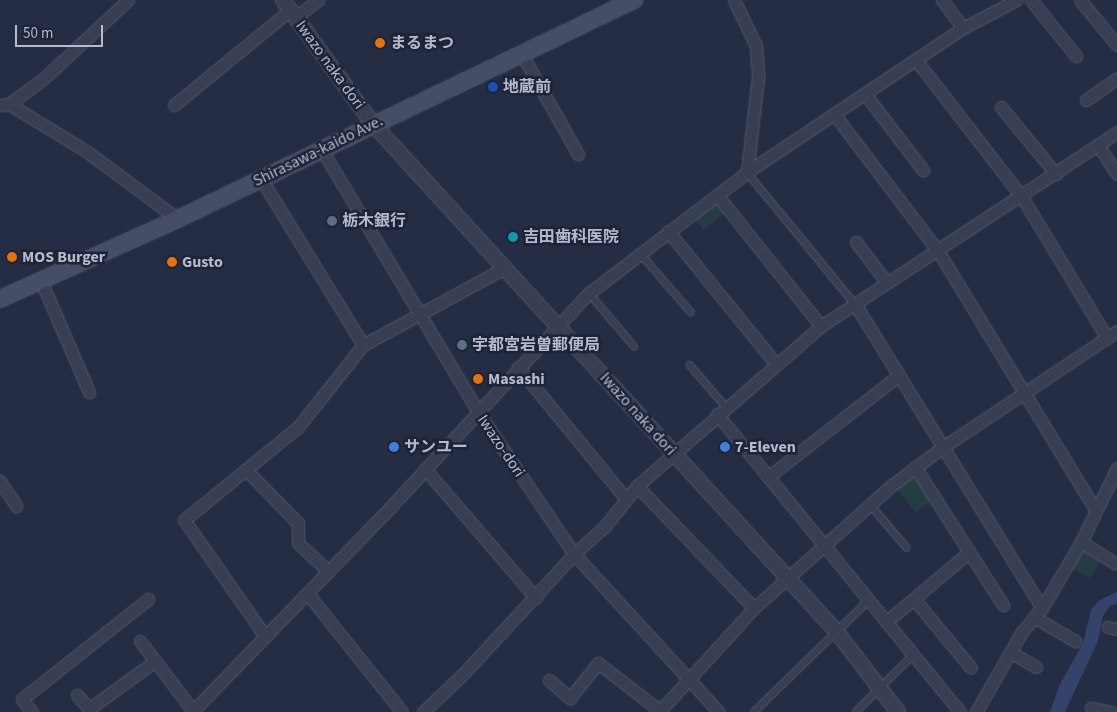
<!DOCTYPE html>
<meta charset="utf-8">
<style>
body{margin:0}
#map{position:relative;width:1117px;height:712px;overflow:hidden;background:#242d43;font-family:"Source Sans 3","Noto Sans JP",sans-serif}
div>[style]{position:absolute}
.green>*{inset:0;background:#263c44}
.water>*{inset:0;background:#354269}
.roads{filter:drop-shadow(0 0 1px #535a6d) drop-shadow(0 0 1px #535a6d)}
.service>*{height:5.5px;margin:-2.75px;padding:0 2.75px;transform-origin:2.75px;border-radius:2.75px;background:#383f52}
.minor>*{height:11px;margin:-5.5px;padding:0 5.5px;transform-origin:5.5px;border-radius:5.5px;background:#383f52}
.tertiary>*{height:14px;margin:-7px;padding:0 7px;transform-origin:7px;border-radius:7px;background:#383f52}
.secondary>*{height:16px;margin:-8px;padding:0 8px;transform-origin:8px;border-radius:8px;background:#464d66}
.dots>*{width:14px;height:14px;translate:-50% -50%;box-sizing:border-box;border:2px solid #1d2438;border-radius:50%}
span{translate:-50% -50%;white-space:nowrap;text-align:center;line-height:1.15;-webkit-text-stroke:5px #1d2438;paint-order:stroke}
.poi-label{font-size:16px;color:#b5bbcc;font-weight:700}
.left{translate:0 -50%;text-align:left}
.street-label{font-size:16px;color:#b5bbcc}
.scale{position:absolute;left:15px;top:25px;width:88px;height:22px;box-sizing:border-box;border:2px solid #b5bbcc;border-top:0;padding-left:6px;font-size:15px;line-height:18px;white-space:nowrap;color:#b5bbcc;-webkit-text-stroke:4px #1d2438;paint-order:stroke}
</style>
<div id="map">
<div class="green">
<div style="clip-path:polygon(711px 203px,717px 203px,725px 213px,704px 230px,693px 217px)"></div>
<div style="clip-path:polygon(910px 479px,917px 480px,931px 501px,916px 513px,896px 488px)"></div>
<div style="clip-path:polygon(1088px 549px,1103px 557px,1090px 578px,1073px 569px,1083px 551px)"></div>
</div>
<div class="water">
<div style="clip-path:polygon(1117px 592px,1117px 603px,1110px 606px,1103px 616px,1098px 641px,1065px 712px,1050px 712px,1060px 684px,1083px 643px,1091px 610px,1098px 601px)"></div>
</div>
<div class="roads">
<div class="service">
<div style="left:747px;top:172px;width:171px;rotate:50.7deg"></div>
<div style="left:640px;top:253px;width:78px;rotate:49.2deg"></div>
<div style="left:589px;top:293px;width:70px;rotate:49.7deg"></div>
<div style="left:690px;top:365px;width:55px;rotate:49.4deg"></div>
<div style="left:870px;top:504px;width:57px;rotate:49.9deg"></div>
<div style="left:754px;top:712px;width:159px;rotate:-44.2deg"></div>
<div style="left:856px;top:712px;width:81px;rotate:-45deg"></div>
</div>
<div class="minor">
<div style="left:734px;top:0;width:51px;rotate:64.4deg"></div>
<div style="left:756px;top:46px;width:31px;rotate:86deg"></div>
<div style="left:758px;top:77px;width:96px;rotate:96.6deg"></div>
<div style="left:942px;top:0;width:35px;rotate:53deg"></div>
<div style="left:1031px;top:0;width:72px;rotate:51.2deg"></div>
<div style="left:1080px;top:0;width:58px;rotate:50.6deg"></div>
<div style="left:296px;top:17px;width:28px;rotate:-38deg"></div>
<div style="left:521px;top:53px;width:116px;rotate:60.6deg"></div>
<div style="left:916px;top:60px;width:173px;rotate:52.3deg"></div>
<div style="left:1022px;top:197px;width:165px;rotate:58.9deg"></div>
<div style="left:865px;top:94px;width:96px;rotate:52.7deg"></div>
<div style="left:1086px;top:100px;width:38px;rotate:-35deg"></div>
<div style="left:9px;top:104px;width:90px;rotate:31.4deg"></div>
<div style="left:86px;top:151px;width:114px;rotate:36.5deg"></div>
<div style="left:0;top:105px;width:9px;rotate:-6deg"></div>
<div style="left:9px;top:104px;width:42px;rotate:-36.3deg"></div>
<div style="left:43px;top:79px;width:116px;rotate:-42.9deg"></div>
<div style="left:174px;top:105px;width:150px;rotate:-39.3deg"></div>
<div style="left:1001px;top:107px;width:87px;rotate:50.6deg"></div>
<div style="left:834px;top:114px;width:172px;rotate:52.8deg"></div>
<div style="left:938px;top:251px;width:304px;rotate:58.7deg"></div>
<div style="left:1098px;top:145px;width:35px;rotate:57deg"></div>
<div style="left:322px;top:150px;width:305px;rotate:59.2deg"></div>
<div style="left:478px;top:412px;width:171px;rotate:55.9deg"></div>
<div style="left:574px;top:554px;width:214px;rotate:47.5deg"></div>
<div style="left:261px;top:179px;width:195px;rotate:58.4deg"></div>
<div style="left:717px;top:195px;width:167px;rotate:51.6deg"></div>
<div style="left:668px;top:231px;width:171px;rotate:50.9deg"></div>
<div style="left:856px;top:242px;width:51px;rotate:52.9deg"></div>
<div style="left:41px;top:281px;width:121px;rotate:66.6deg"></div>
<div style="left:855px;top:304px;width:357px;rotate:58.4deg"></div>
<div style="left:518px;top:367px;width:171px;rotate:50.7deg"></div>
<div style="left:717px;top:414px;width:385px;rotate:50.8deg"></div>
<div style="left:915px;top:467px;width:164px;rotate:57.5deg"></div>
<div style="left:425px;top:469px;width:170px;rotate:49.3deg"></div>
<div style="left:247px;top:471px;width:73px;rotate:45.6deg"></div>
<div style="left:298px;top:523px;width:20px;rotate:90deg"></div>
<div style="left:298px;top:543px;width:41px;rotate:43deg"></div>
<div style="left:768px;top:477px;width:166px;rotate:-37.9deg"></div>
<div style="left:0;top:481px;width:30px;rotate:57deg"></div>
<div style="left:637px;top:486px;width:169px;rotate:46.2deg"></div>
<div style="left:1081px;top:542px;width:40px;rotate:32deg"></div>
<div style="left:307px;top:593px;width:152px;rotate:51.4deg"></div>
<div style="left:914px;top:599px;width:89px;rotate:50.4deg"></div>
<div style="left:1034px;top:617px;width:48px;rotate:30.3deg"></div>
<div style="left:886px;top:622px;width:109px;rotate:-40.1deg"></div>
<div style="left:1108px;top:627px;width:9px;rotate:13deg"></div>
<div style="left:265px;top:636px;width:141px;rotate:-124.9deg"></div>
<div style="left:184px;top:520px;width:147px;rotate:-39.2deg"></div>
<div style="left:298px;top:427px;width:105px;rotate:-51.6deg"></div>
<div style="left:363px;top:345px;width:161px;rotate:-28.6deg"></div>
<div style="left:140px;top:641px;width:88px;rotate:52.9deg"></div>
<div style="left:1010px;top:652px;width:30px;rotate:30deg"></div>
<div style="left:549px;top:680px;width:28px;rotate:41deg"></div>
<div style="left:570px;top:698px;width:45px;rotate:-51.3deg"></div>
<div style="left:598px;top:663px;width:78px;rotate:37.7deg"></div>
<div style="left:77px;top:695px;width:18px;rotate:49deg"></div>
<div style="left:89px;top:709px;width:82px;rotate:-36deg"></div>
<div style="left:1091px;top:708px;width:20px;rotate:11deg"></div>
<div style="left:32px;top:712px;width:16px;rotate:-128deg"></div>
<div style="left:22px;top:699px;width:161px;rotate:-38.4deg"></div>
<div style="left:192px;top:712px;width:277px;rotate:-45.9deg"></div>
<div style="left:385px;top:513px;width:300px;rotate:-47.2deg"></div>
<div style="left:589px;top:293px;width:199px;rotate:-37.4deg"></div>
<div style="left:747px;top:172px;width:260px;rotate:-33.7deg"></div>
<div style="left:963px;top:28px;width:60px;rotate:-27.8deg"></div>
<div style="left:423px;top:712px;width:54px;rotate:-43.5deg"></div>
<div style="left:462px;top:675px;width:165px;rotate:-47.2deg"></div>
<div style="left:574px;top:554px;width:42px;rotate:-42.1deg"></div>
<div style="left:605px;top:526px;width:51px;rotate:-51.3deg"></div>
<div style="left:637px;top:486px;width:244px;rotate:-41deg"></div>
<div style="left:821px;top:326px;width:354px;rotate:-33.2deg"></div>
<div style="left:659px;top:712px;width:141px;rotate:-47.6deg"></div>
<div style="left:754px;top:608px;width:185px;rotate:-41.7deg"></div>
<div style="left:892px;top:485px;width:64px;rotate:-36.7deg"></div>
<div style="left:943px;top:447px;width:209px;rotate:-33.7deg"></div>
<div style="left:976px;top:712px;width:91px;rotate:-60.3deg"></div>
<div style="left:1021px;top:633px;width:33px;rotate:-50deg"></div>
<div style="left:1042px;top:608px;width:77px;rotate:-59.4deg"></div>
<div style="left:1081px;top:542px;width:82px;rotate:-64.1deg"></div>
</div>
<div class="tertiary">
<div style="left:283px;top:0;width:153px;rotate:54deg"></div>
<div style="left:373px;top:124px;width:687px;rotate:47.6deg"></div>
<div style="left:836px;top:631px;width:102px;rotate:52.6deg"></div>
</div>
<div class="secondary">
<div style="left:0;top:299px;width:195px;rotate:-24.2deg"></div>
<div style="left:178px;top:219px;width:506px;rotate:-25.65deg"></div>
</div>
</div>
<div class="dots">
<div style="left:380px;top:43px;background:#e8710a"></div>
<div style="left:493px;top:87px;background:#1a4fb4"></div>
<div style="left:332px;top:221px;background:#5c6f8a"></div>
<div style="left:513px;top:237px;background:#0f9aa8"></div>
<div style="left:12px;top:257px;background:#e8710a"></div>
<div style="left:172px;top:262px;background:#e8710a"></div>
<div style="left:462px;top:345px;background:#5c6f8a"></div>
<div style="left:478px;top:379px;background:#e8710a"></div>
<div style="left:394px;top:447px;background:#3f7fe0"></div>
<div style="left:725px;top:447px;background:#3f7fe0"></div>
</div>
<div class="poi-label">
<span class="left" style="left:390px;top:43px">まるまつ</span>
<span class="left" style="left:503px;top:87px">地蔵前</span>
<span class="left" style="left:342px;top:221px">栃木銀行</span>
<span class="left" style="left:523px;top:237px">吉田歯科医院</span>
<span class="left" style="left:22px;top:257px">MOS Burger</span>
<span class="left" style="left:182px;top:262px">Gusto</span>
<span class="left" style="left:472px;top:345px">宇都宮岩曽郵便局</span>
<span class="left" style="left:488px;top:379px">Masashi</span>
<span class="left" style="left:404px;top:447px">サンユー</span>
<span class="left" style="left:735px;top:447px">7-Eleven</span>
</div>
<div class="street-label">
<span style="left:330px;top:65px;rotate:54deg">Iwazo naka dori</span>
<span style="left:318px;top:151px;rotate:-26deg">Shirasawa-kaido Ave.</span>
<span style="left:638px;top:414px;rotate:48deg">Iwazo naka dori</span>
<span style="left:501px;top:446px;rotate:56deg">Iwazo-dori</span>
</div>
<div class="scale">50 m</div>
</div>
